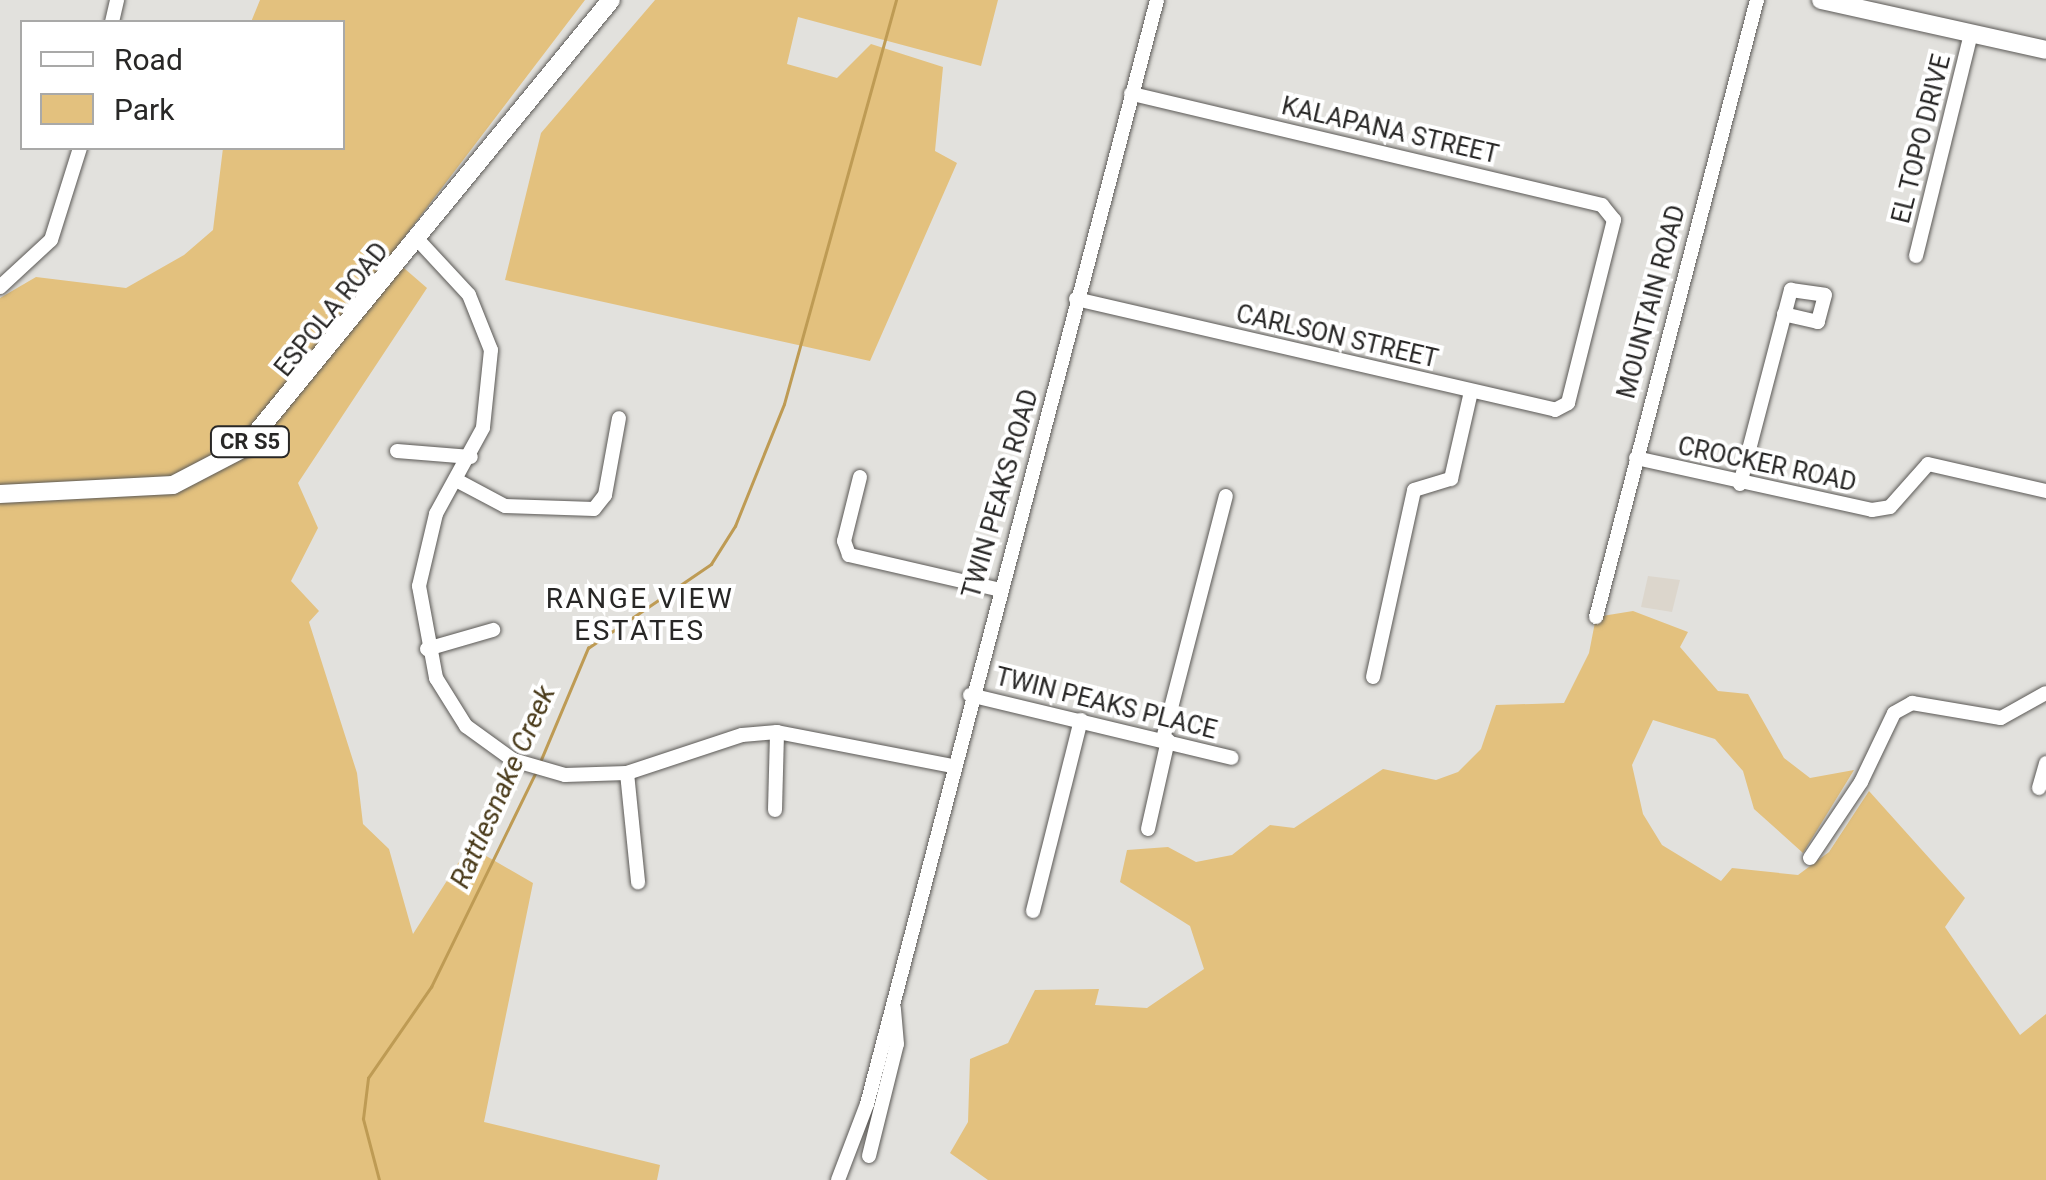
<!DOCTYPE html>
<style>
body{margin:0}
#map{position:relative;width:2046px;height:1180px;overflow:hidden;background:#e2e1dd;font-family:Roboto,sans-serif}
div>[style]{position:absolute}
.built>*{inset:0;background:#dcd6cc}
.green>*{inset:0;background:#e3c17e}
.stream>*{height:2.5px;margin:-1.25px;padding:0 1.25px;transform-origin:1.25px;border-radius:1.25px;background:#be9b54}
.roads{filter:drop-shadow(0 0 2px #5b5956) drop-shadow(0 0 2px #5b5956)}
.minor>*{height:14px;margin:-7px;padding:0 7px;transform-origin:7px;border-radius:7px;background:#fff}
.major>*{height:18px;margin:-9px;padding:0 9px;transform-origin:9px;border-radius:9px;background:#fff}
span{translate:-50% -50%;white-space:nowrap;text-align:center;line-height:1.15;-webkit-text-stroke:8px #fff;paint-order:stroke}
.shield-label span{padding:2px 8px;background:#fff;border:2px solid;border-radius:8px;-webkit-text-stroke-width:0}
.shield-label{font-size:22px;color:#282726;font-weight:700}
.street-label{font-size:25px;color:#282726}
.neighbourhood-label{font-size:28px;color:#282726;letter-spacing:2.5px}
.water-label{font-size:28px;color:#4b3c1c;font-style:italic}
.legend{position:absolute;left:20px;top:20px;width:325px;height:130px;box-sizing:border-box;background:#fff;border:2px solid #a9a9a8;margin:0;padding:12px 18px;list-style:none;font-size:30px;color:#282726}
.legend li{display:flex;align-items:center;gap:20px;height:50px}
.legend b{width:50px;border:2px solid #a9a9a8}
</style>
<div id="map">
<div class="built">
<div style="clip-path:polygon(1648px 576px,1680px 580px,1672px 612px,1641px 607px)"></div>
</div>
<div class="green">
<div style="clip-path:polygon(260px 0,585px 0,390px 256px,427px 288px,298px 483px,318px 528px,291px 581px,319px 611px,309px 622px,357px 773px,363px 824px,389px 849px,413px 934px,469px 846px,533px 883px,484px 1122px,660px 1165px,657px 1180px,0 1180px,0 298px,36px 277px,126px 288px,184px 255px,213px 230px,223px 148px,342px 148px,342px 22px,251px 22px)"></div>
<div style="clip-path:polygon(655px 0,998px 0,981px 66px,798px 17px,787px 64px,837px 78px,871px 44px,943px 67px,935px 151px,957px 163px,870px 361px,505px 280px,541px 133px)"></div>
<div style="clip-path:polygon(1633px 611px,1688px 632px,1680px 647px,1718px 691px,1748px 694px,1784px 758px,1810px 778px,1854px 770px,1803px 853px,1754px 809px,1743px 771px,1715px 739px,1653px 720px,1632px 765px,1643px 814px,1662px 845px,1721px 881px,1732px 868px,1798px 875px,1829px 852px,1869px 791px,1965px 898px,1945px 927px,2020px 1035px,2046px 1014px,2046px 1180px,988px 1180px,950px 1153px,968px 1122px,970px 1059px,1008px 1043px,1035px 990px,1099px 989px,1095px 1005px,1147px 1008px,1204px 969px,1190px 926px,1120px 882px,1127px 850px,1168px 847px,1196px 862px,1232px 855px,1270px 825px,1294px 828px,1383px 769px,1436px 780px,1458px 772px,1481px 749px,1496px 705px,1564px 703px,1589px 653px,1596px 617px)"></div>
</div>
<div class="stream">
<div style="left:540px;top:762px;width:124px;rotate:-67.2deg"></div>
<div style="left:588px;top:648px;width:149px;rotate:-34.3deg"></div>
<div style="left:711px;top:564px;width:45px;rotate:-57.7deg"></div>
<div style="left:735px;top:526px;width:131px;rotate:-68.1deg"></div>
<div style="left:784px;top:404px;width:419px;rotate:-74.5deg"></div>
<div style="left:379px;top:1180px;width:63px;rotate:-104.7deg"></div>
<div style="left:363px;top:1119px;width:41px;rotate:-83deg"></div>
<div style="left:368px;top:1078px;width:111px;rotate:-55.3deg"></div>
<div style="left:431px;top:987px;width:237px;rotate:-64deg"></div>
</div>
<div class="roads">
<div class="minor">
<div style="left:112px;top:22px;width:23px;rotate:-77deg"></div>
<div style="left:420px;top:242px;width:72px;rotate:47.2deg"></div>
<div style="left:469px;top:295px;width:59px;rotate:68.2deg"></div>
<div style="left:491px;top:350px;width:78px;rotate:95.9deg"></div>
<div style="left:483px;top:428px;width:98px;rotate:118.7deg"></div>
<div style="left:436px;top:514px;width:74px;rotate:103.3deg"></div>
<div style="left:419px;top:586px;width:94px;rotate:79.5deg"></div>
<div style="left:436px;top:678px;width:57px;rotate:58deg"></div>
<div style="left:466px;top:726px;width:58px;rotate:35.9deg"></div>
<div style="left:513px;top:760px;width:54px;rotate:16.1deg"></div>
<div style="left:565px;top:775px;width:62px;rotate:-1.8deg"></div>
<div style="left:627px;top:773px;width:121px;rotate:-18.3deg"></div>
<div style="left:742px;top:735px;width:35px;rotate:-5deg"></div>
<div style="left:777px;top:732px;width:178px;rotate:11deg"></div>
<div style="left:1916px;top:256px;width:230px;rotate:-76.1deg"></div>
<div style="left:0;top:287px;width:69px;rotate:-42.7deg"></div>
<div style="left:51px;top:240px;width:96px;rotate:-72.5deg"></div>
<div style="left:1076px;top:299px;width:492px;rotate:13deg"></div>
<div style="left:1555px;top:410px;width:15px;rotate:-28deg"></div>
<div style="left:1568px;top:403px;width:189px;rotate:-75.9deg"></div>
<div style="left:1614px;top:220px;width:19px;rotate:-129deg"></div>
<div style="left:1602px;top:205px;width:484px;rotate:-166.7deg"></div>
<div style="left:397px;top:451px;width:74px;rotate:4.6deg"></div>
<div style="left:1636px;top:458px;width:242px;rotate:12.4deg"></div>
<div style="left:1872px;top:510px;width:18px;rotate:-9deg"></div>
<div style="left:1890px;top:507px;width:57px;rotate:-48.5deg"></div>
<div style="left:1928px;top:464px;width:121px;rotate:12.9deg"></div>
<div style="left:860px;top:477px;width:66px;rotate:104deg"></div>
<div style="left:844px;top:541px;width:15px;rotate:70deg"></div>
<div style="left:849px;top:555px;width:151px;rotate:13deg"></div>
<div style="left:458px;top:481px;width:53px;rotate:28deg"></div>
<div style="left:505px;top:506px;width:89px;rotate:1.9deg"></div>
<div style="left:594px;top:509px;width:18px;rotate:-52deg"></div>
<div style="left:605px;top:495px;width:78px;rotate:-79.7deg"></div>
<div style="left:1740px;top:484px;width:201px;rotate:-75.3deg"></div>
<div style="left:1791px;top:290px;width:34px;rotate:8deg"></div>
<div style="left:1825px;top:295px;width:28px;rotate:105deg"></div>
<div style="left:1818px;top:322px;width:35px;rotate:-167deg"></div>
<div style="left:1596px;top:617px;width:638px;rotate:-75.38deg"></div>
<div style="left:427px;top:649px;width:69px;rotate:-16.1deg"></div>
<div style="left:1373px;top:677px;width:191px;rotate:-77.6deg"></div>
<div style="left:1414px;top:490px;width:39px;rotate:-17deg"></div>
<div style="left:1451px;top:479px;width:89px;rotate:-77.1deg"></div>
<div style="left:970px;top:695px;width:269px;rotate:13.5deg"></div>
<div style="left:1163px;top:739px;width:251px;rotate:-75.5deg"></div>
<div style="left:627px;top:773px;width:110px;rotate:84.2deg"></div>
<div style="left:2039px;top:788px;width:26px;rotate:-74deg"></div>
<div style="left:775px;top:810px;width:78px;rotate:-88.5deg"></div>
<div style="left:1148px;top:829px;width:91px;rotate:-77.3deg"></div>
<div style="left:1810px;top:858px;width:92px;rotate:-56.1deg"></div>
<div style="left:1861px;top:782px;width:76px;rotate:-64.4deg"></div>
<div style="left:1894px;top:713px;width:21px;rotate:-29deg"></div>
<div style="left:1912px;top:703px;width:90px;rotate:9.6deg"></div>
<div style="left:2001px;top:718px;width:51px;rotate:-29.1deg"></div>
<div style="left:1033px;top:911px;width:197px;rotate:-75.9deg"></div>
<div style="left:869px;top:1156px;width:115px;rotate:-76deg"></div>
<div style="left:897px;top:1044px;width:36px;rotate:-95deg"></div>
<div style="left:838px;top:1180px;width:81px;rotate:-69.1deg"></div>
<div style="left:867px;top:1104px;width:1141px;rotate:-75.28deg"></div>
</div>
<div class="major">
<div style="left:1821px;top:0;width:230px;rotate:12.5deg"></div>
<div style="left:0;top:494px;width:173px;rotate:-3deg"></div>
<div style="left:173px;top:485px;width:80px;rotate:-27.5deg"></div>
<div style="left:244px;top:448px;width:579px;rotate:-50.68deg"></div>
</div>
</div>
<div class="shield-label">
<span style="left:250px;top:442px">CR S5</span>
</div>
<div class="street-label">
<span style="left:1390px;top:131px;rotate:13deg">KALAPANA STREET</span>
<span style="left:1922px;top:139px;rotate:-76deg">EL TOPO DRIVE</span>
<span style="left:1652px;top:302px;rotate:-75deg">MOUNTAIN ROAD</span>
<span style="left:332px;top:310px;rotate:-51deg">ESPOLA ROAD</span>
<span style="left:1337px;top:337px;rotate:13deg">CARLSON STREET</span>
<span style="left:1767px;top:465px;rotate:12deg">CROCKER ROAD</span>
<span style="left:1001px;top:494px;rotate:-74deg">TWIN PEAKS ROAD</span>
<span style="left:1106px;top:704px;rotate:14deg">TWIN PEAKS PLACE</span>
</div>
<div class="neighbourhood-label">
<span style="left:640px;top:615px">RANGE VIEW<br>ESTATES</span>
</div>
<div class="water-label">
<span style="left:503px;top:787px;rotate:-66deg">Rattlesnake Creek</span>
</div>
<ul class="legend">
<li><b style="height:12px;background:#fff"></b>Road</li>
<li><b style="height:28px;background:#e3c17e"></b>Park</li>
</ul>
</div>
